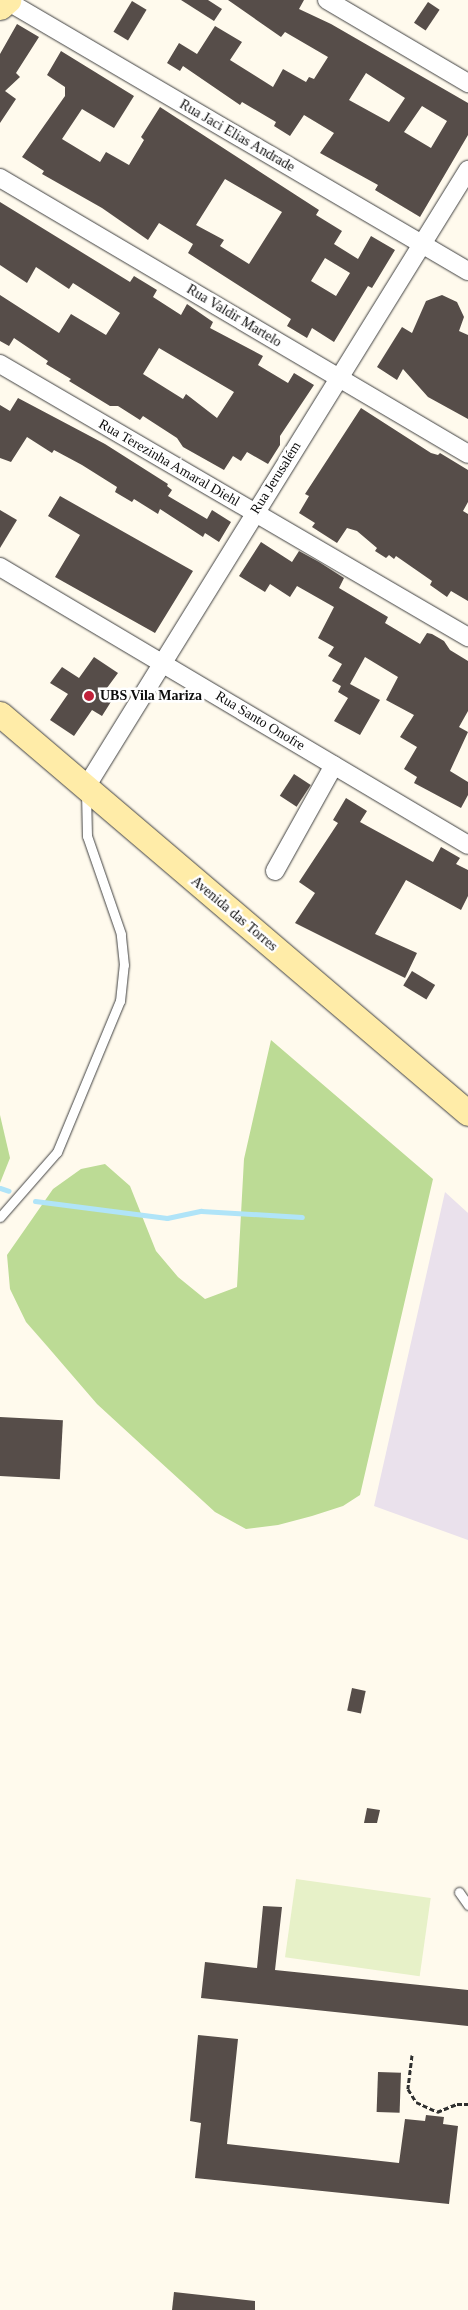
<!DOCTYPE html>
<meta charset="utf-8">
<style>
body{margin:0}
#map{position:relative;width:468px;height:2310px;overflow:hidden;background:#fffaed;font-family:Georgia,serif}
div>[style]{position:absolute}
.industrial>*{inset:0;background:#eae1ec}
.forest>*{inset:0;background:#bcdb95}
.pitch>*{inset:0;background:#e7f1c8;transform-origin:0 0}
.stream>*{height:5px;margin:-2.5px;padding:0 2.5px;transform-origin:2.5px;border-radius:2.5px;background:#b0e4f8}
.building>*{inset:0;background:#564d49;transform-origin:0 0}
.path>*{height:3px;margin-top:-1.5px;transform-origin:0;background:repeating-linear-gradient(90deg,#2f2f2f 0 5px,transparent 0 7.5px)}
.roads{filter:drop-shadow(0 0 1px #404040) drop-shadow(0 0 1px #404040)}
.service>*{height:9px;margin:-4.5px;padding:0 4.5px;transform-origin:4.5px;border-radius:4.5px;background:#fff}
.minor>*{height:18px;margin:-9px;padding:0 9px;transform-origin:9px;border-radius:9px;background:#fff}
.secondary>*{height:25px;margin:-12.5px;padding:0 12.5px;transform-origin:12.5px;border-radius:12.5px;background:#ffeca8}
.dots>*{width:14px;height:14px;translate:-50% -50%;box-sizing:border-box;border:2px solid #fff;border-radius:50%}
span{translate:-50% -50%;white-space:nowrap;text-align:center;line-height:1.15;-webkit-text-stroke:5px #fff;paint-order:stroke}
.street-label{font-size:14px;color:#0d0d0d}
.poi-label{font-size:14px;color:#0d0d0d;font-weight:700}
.left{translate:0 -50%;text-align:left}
</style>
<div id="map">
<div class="industrial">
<div style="clip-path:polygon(445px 1192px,468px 1213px,468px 1540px,374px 1506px)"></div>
</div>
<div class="forest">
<div style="clip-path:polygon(271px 1040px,433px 1179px,360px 1495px,343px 1506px,312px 1516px,278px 1525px,246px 1529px,215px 1512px,146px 1449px,97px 1404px,47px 1346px,26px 1322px,10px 1289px,7px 1255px,53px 1189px,81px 1169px,105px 1164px,130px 1186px,156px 1251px,178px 1277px,205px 1299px,237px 1287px,244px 1159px)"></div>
<div style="clip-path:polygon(0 1115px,10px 1158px,0 1183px)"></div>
</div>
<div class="pitch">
<div style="left:296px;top:1879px;width:136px;height:79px;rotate:8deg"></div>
</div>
<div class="stream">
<div style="left:0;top:1188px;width:9px;rotate:18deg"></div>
<div style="left:35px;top:1201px;width:133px;rotate:7.3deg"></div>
<div style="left:167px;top:1218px;width:35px;rotate:-12deg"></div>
<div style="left:201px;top:1211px;width:101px;rotate:3.4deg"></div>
</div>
<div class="building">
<div style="clip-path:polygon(181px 0,208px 0,222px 9px,214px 21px)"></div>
<div style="clip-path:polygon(evenodd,228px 0,304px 0,299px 9px,331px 24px,468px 103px,468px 135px,420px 217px,375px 190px,378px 185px,320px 153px,334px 133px,304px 115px,290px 136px,274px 126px,276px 122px,242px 102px,240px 105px,183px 66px,180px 71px,167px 63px,179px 43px,197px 54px,215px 26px,242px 42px,230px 60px,273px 87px,283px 69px,306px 82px,309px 77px,314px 79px,328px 57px,285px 32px,281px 37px,228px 0,366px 73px,405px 98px,389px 122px,349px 100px,366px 73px,228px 0,422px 106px,447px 121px,431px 148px,404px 132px,422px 106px)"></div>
<div style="left:132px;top:1px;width:17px;height:36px;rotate:31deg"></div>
<div style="left:428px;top:2px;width:14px;height:25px;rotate:34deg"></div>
<div style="clip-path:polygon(17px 24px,39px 37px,16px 73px,20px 77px,5px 91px,16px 99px,0 123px,0 54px)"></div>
<div style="clip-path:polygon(evenodd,61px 51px,134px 96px,114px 128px,82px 109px,62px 139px,100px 162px,106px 152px,129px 165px,144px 140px,141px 137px,160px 107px,319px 210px,316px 215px,342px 231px,334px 244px,358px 259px,371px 236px,395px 250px,372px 288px,368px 286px,334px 342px,312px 328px,307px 338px,287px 326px,291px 319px,188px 253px,193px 244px,159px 223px,148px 240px,102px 208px,42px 174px,44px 171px,22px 157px,65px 96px,65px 87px,47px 75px,61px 51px,225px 179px,282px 212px,249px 264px,220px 246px,224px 240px,196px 225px,225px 179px,61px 51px,325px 258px,350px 273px,336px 296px,311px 281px,325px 258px)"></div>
<div style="clip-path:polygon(evenodd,0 202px,130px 282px,134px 276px,157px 290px,153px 297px,181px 315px,187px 304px,213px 322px,210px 328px,263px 356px,258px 365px,288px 383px,294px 373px,314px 385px,280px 436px,280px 445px,268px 464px,247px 452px,241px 461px,233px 456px,224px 470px,183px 447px,177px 438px,143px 416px,140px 420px,118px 406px,110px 406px,69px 381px,71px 379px,46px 364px,48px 361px,14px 338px,9px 346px,0 341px,0 295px,59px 333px,71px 314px,106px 335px,120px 313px,73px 283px,69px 289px,36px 267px,27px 283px,0 265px,0 202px,159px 348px,234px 392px,217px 418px,186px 394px,183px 399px,143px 374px,159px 348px)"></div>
<div style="clip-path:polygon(442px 295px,457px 302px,464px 317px,459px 331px,468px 335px,468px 419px,428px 397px,403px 369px,397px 380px,377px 367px,402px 327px,412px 333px,426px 301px)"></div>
<div style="clip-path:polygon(18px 398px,105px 444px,168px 484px,167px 486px,172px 490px,168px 496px,207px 519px,212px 510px,231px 522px,219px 542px,205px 533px,203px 537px,160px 509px,158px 514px,134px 499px,132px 502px,115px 492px,117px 487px,82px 465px,54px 450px,52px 453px,27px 437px,11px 462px,0 458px,0 405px,10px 411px)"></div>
<div style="clip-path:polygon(361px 408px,431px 453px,438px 455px,440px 453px,468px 470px,468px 502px,463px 511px,468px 514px,468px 601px,451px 591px,447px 597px,430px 585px,432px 581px,396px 556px,394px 559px,389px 555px,386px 558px,375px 551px,377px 548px,357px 531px,347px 528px,337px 543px,312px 527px,315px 523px,299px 513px,309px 496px,305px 494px)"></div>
<div style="clip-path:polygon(60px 496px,193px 571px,155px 633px,55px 577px,80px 535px,48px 516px)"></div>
<div style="clip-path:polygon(0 510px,17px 520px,0 548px)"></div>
<div style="clip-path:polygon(261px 542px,292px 562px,299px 551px,319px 562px,344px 578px,339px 588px,388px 617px,385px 623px,420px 644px,427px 633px,432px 634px,444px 641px,450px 650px,468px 661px,468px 711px,459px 727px,468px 732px,450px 771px,468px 782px,468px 795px,461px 808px,414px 783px,417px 777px,404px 769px,417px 747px,400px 737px,414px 715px,386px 700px,398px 677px,365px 657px,350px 684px,380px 700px,360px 735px,334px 721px,348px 698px,338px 692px,341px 686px,332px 681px,342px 664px,328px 656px,334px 647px,318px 638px,334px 607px,297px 586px,290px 597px,270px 584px,265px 592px,239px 576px)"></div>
<div style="clip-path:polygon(94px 657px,118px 673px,104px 692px,114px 697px,102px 716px,92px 710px,74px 736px,50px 720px,68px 694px,50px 683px,62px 667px,79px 678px)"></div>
<div style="left:294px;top:774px;width:20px;height:26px;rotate:33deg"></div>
<div style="clip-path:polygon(346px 798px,367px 811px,360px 822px,433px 862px,441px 847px,460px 858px,456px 864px,468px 870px,468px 896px,461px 910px,406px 880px,375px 934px,417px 953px,405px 978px,295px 923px,315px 893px,299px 882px,338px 823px,333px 820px)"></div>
<div style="left:412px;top:971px;width:27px;height:17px;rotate:31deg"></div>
<div style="left:0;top:1417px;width:63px;height:59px;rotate:3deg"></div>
<div style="left:352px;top:1688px;width:14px;height:23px;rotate:12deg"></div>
<div style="clip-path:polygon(367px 1808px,380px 1810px,377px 1823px,364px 1823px)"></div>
<div style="clip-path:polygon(263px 1906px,282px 1907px,275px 1970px,468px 1990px,468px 2026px,201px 1998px,205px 1962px,257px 1968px)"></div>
<div style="clip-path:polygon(198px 2035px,238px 2039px,227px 2144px,399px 2163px,405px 2119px,425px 2121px,426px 2115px,444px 2117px,443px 2124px,458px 2126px,449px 2204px,195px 2178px,201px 2123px,190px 2121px)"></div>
<div style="left:378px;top:2072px;width:23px;height:40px;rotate:2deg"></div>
<div style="clip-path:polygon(174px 2292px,255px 2301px,255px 2310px,172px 2310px)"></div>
</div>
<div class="path">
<div style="left:412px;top:2055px;width:34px;rotate:97deg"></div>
<div style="left:408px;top:2089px;width:15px;rotate:58deg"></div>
<div style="left:416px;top:2102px;width:23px;rotate:25deg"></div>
<div style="left:437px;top:2112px;width:22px;rotate:-22deg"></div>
<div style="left:457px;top:2104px;width:11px"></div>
</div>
<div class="roads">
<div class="service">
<div style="left:0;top:1217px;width:86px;rotate:-48.8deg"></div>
<div style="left:57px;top:1152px;width:164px;rotate:-67.4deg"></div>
<div style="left:120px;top:1001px;width:36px;rotate:-84deg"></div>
<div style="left:124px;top:965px;width:31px;rotate:-96deg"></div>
<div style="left:121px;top:934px;width:104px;rotate:-109.1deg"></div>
<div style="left:87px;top:836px;width:43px;rotate:-91.3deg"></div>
<div style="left:459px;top:1892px;width:16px;rotate:55deg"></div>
</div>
<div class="minor">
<div style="left:327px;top:0;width:164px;rotate:30.5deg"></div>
<div style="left:7px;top:1px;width:534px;rotate:30.36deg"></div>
<div style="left:0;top:178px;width:543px;rotate:30.53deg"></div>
<div style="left:0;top:364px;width:542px;rotate:30.26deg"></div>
<div style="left:0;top:567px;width:544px;rotate:30.71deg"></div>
<div style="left:86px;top:787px;width:726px;rotate:-58.24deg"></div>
<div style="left:275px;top:871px;width:121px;rotate:-60.9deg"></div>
</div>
<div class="secondary">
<div style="left:0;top:7px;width:11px;rotate:-41deg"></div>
<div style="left:0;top:714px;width:615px;rotate:40.45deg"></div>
</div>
</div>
<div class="dots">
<div style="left:89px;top:696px;background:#c0213a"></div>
</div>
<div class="street-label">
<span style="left:237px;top:136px;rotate:30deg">Rua Jaci Elias Andrade</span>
<span style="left:234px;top:316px;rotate:31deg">Rua Valdir Martelo</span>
<span style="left:169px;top:463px;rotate:30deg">Rua Terezinha Amaral Diehl</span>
<span style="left:276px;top:478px;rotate:-58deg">Rua Jerusalém</span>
<span style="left:260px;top:721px;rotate:31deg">Rua Santo Onofre</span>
<span style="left:234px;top:914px;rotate:40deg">Avenida das Torres</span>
</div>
<div class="poi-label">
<span class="left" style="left:100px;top:696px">UBS Vila Mariza</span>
</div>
</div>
